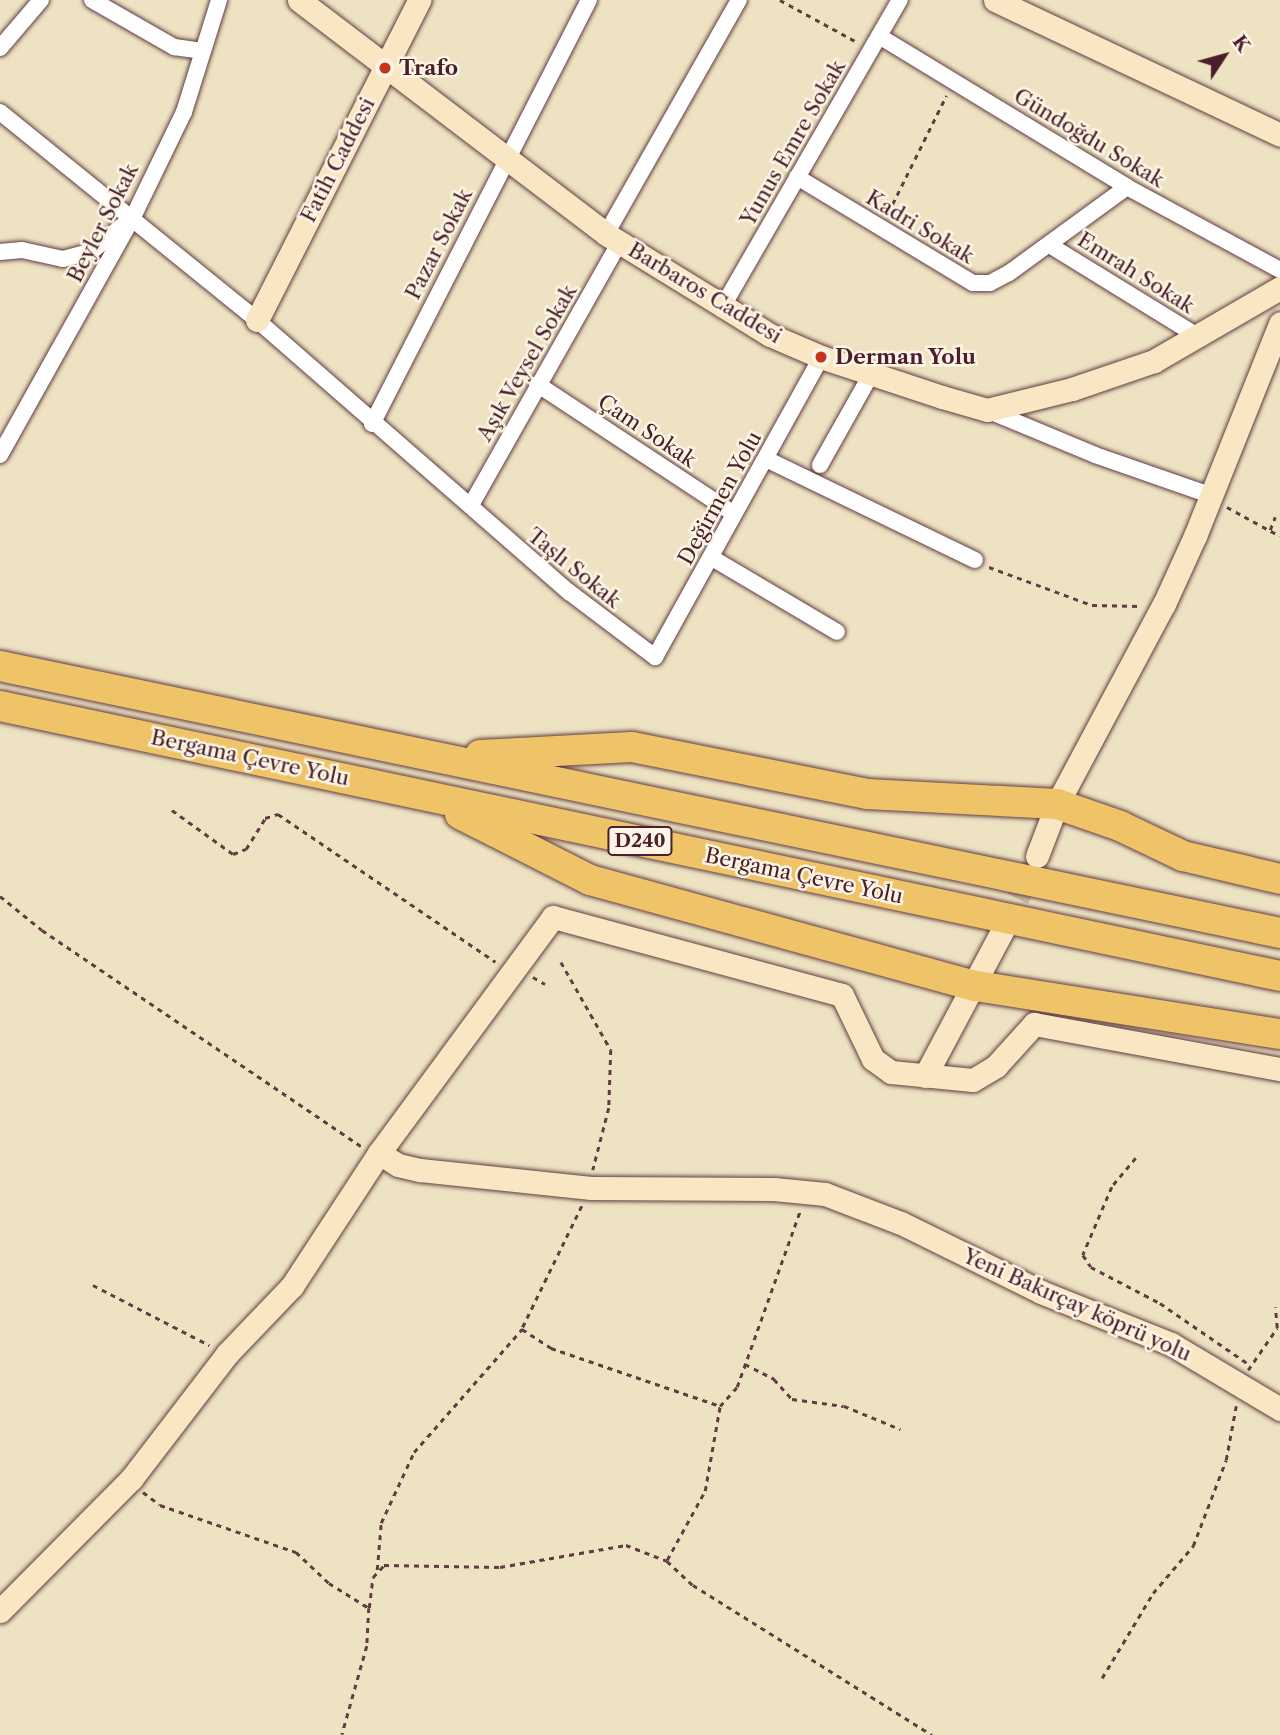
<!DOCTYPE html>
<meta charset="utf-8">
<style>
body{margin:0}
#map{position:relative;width:1280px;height:1735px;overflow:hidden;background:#ede3c2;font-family:"Libre Caslon Text",serif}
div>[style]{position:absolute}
.secondary-tunnel>*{height:23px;margin-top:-11.5px;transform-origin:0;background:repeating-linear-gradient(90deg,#ccbca4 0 23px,transparent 0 34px)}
.path>*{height:2.5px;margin-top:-1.25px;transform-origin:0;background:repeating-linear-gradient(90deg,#623c42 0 5px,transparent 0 10px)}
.roads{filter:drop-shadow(0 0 2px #623c42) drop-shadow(0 0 2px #623c42)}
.street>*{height:16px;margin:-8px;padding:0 8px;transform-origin:8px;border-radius:8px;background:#fff}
.secondary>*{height:23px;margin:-11.5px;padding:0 11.5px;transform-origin:11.5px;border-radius:11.5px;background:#f9e7c3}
.highway>*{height:30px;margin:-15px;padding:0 15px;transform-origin:15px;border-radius:15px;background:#efc469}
.dots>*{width:19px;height:19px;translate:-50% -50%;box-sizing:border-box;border:4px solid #fcf5e5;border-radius:50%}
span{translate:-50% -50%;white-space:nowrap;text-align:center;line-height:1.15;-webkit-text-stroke:5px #fcf5e5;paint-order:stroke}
.shield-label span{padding:2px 5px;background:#fcf5e5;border:2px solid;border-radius:5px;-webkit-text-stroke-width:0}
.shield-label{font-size:19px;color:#4a1f2b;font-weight:700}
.poi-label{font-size:21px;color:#4a1f2b;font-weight:700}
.left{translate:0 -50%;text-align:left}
.street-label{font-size:21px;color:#4a1f2b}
.north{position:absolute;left:1189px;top:21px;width:70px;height:70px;-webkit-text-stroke:5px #fcf5e5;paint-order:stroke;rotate:54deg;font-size:19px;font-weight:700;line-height:28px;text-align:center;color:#4a1f2b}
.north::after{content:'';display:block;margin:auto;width:24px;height:32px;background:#4a1f2b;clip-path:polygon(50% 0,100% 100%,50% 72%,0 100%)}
</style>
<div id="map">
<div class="secondary-tunnel">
<div style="left:1003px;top:929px;width:70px;rotate:-64.5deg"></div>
</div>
<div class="path">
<div style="left:780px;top:0;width:88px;rotate:28.6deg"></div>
<div style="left:888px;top:213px;width:131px;rotate:-63.6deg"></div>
<div style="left:1227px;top:507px;width:60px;rotate:28.7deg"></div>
<div style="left:1270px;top:530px;width:14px;rotate:-69deg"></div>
<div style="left:989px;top:567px;width:110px;rotate:20.3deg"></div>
<div style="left:1092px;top:605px;width:48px;rotate:1.2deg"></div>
<div style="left:172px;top:810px;width:75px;rotate:35.8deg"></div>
<div style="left:233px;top:854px;width:14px;rotate:-21deg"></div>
<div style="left:246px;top:849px;width:36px;rotate:-58deg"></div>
<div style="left:265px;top:818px;width:14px;rotate:-17deg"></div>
<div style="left:278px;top:814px;width:263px;rotate:34.2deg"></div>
<div style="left:0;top:896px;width:54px;rotate:39deg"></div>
<div style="left:42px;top:930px;width:387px;rotate:34.1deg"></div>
<div style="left:561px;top:962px;width:101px;rotate:60.4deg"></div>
<div style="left:611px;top:1050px;width:58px;rotate:92deg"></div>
<div style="left:609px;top:1108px;width:64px;rotate:104.5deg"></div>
<div style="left:533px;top:977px;width:14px;rotate:30deg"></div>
<div style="left:1136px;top:1158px;width:38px;rotate:130deg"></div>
<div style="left:1112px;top:1187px;width:74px;rotate:113.1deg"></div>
<div style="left:1083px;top:1255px;width:14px;rotate:56deg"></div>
<div style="left:1091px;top:1267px;width:78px;rotate:27.6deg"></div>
<div style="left:1160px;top:1303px;width:109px;rotate:34.6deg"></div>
<div style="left:582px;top:1206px;width:137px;rotate:116deg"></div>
<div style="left:522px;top:1329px;width:35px;rotate:33deg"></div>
<div style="left:551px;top:1348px;width:179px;rotate:18.9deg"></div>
<div style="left:93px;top:1285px;width:131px;rotate:27.3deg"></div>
<div style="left:745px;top:1364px;width:33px;rotate:27deg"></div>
<div style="left:774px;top:1379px;width:27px;rotate:48deg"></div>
<div style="left:792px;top:1399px;width:52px;rotate:7.7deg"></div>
<div style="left:844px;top:1406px;width:61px;rotate:22.3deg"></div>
<div style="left:1248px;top:1370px;width:51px;rotate:-55.4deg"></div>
<div style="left:1277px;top:1328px;width:21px;rotate:-95deg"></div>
<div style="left:143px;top:1492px;width:21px;rotate:37deg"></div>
<div style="left:160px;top:1505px;width:144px;rotate:19.1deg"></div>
<div style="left:296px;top:1552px;width:45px;rotate:43.2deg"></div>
<div style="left:329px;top:1583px;width:47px;rotate:32deg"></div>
<div style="left:369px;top:1608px;width:38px;rotate:93deg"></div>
<div style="left:367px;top:1646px;width:92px;rotate:105.7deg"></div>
<div style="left:667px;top:1560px;width:79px;rotate:-61.2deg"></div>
<div style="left:705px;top:1491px;width:86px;rotate:-80deg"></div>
<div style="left:720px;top:1406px;width:25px;rotate:-48deg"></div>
<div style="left:737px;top:1387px;width:187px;rotate:-70.3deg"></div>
<div style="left:377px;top:1570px;width:47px;rotate:-85.1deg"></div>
<div style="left:381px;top:1523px;width:78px;rotate:-65.1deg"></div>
<div style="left:414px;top:1452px;width:164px;rotate:-48.7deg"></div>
<div style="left:369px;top:1608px;width:31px;rotate:-83deg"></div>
<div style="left:373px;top:1577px;width:16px;rotate:-47deg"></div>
<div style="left:384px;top:1565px;width:116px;rotate:1deg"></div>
<div style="left:500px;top:1567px;width:128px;rotate:-9.9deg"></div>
<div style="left:626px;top:1545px;width:44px;rotate:21.3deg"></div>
<div style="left:667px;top:1561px;width:35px;rotate:43deg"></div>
<div style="left:693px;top:1585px;width:282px;rotate:32.1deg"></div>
<div style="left:1102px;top:1678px;width:99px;rotate:-59deg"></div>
<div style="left:1153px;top:1593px;width:62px;rotate:-49.6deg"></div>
<div style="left:1193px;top:1546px;width:92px;rotate:-69deg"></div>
<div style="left:1226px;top:1460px;width:55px;rotate:-79.5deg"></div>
</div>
<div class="roads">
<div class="street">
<div style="left:92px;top:0;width:95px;rotate:29.8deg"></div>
<div style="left:174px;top:47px;width:29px;rotate:8deg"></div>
<div style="left:879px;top:36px;width:290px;rotate:31.3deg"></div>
<div style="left:1127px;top:187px;width:174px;rotate:28.5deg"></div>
<div style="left:0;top:48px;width:63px;rotate:-49.5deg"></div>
<div style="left:0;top:112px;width:331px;rotate:39deg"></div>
<div style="left:257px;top:320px;width:414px;rotate:41.1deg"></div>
<div style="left:569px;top:592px;width:108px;rotate:37.1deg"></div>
<div style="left:655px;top:657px;width:343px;rotate:-61deg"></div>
<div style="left:797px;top:177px;width:205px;rotate:31.1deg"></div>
<div style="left:973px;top:283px;width:17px"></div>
<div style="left:990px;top:283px;width:21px;rotate:-28deg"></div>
<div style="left:1009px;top:273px;width:146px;rotate:-36.1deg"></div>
<div style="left:606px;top:234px;width:269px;rotate:-60.4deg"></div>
<div style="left:1051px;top:246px;width:174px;rotate:31.6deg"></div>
<div style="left:0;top:252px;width:22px;rotate:-5deg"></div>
<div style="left:22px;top:250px;width:42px;rotate:12.4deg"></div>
<div style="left:63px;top:259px;width:30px;rotate:-15deg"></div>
<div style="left:92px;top:251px;width:40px;rotate:-40deg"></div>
<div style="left:723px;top:306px;width:354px;rotate:-60deg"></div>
<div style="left:537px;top:384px;width:236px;rotate:33.4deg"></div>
<div style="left:987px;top:410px;width:117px;rotate:22.6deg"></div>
<div style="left:1095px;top:455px;width:122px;rotate:19.2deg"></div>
<div style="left:372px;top:424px;width:476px;rotate:-62.9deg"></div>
<div style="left:0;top:455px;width:273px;rotate:-60.8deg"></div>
<div style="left:133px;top:217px;width:117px;rotate:-64.1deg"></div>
<div style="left:184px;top:112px;width:117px;rotate:-72.6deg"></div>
<div style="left:766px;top:459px;width:232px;rotate:25.8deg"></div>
<div style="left:820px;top:465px;width:108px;rotate:-60.6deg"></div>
<div style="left:471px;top:505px;width:302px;rotate:-60.5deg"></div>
<div style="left:712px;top:558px;width:145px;rotate:30.6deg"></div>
</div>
<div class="secondary">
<div style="left:299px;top:0;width:386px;rotate:37.3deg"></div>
<div style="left:606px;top:234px;width:137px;rotate:31.6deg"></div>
<div style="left:723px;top:306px;width:55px;rotate:31.7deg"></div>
<div style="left:770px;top:335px;width:56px;rotate:23.3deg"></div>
<div style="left:821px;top:357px;width:127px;rotate:18.3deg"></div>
<div style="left:942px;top:397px;width:47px;rotate:16.1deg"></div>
<div style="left:987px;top:410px;width:88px;rotate:-13.9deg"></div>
<div style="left:1072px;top:389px;width:87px;rotate:-18.9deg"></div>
<div style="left:1154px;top:361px;width:146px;rotate:-30.1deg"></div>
<div style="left:995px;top:0;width:315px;rotate:25.3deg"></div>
<div style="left:257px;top:320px;width:359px;rotate:-63.1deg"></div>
<div style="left:1037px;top:856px;width:56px;rotate:-69deg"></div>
<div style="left:1057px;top:804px;width:227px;rotate:-61.9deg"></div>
<div style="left:1164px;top:604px;width:75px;rotate:-65.5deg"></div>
<div style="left:1195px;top:536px;width:229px;rotate:-68.2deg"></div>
<div style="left:925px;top:1076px;width:166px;rotate:-62deg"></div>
<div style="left:379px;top:1153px;width:22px;rotate:32deg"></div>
<div style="left:398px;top:1165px;width:23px;rotate:13deg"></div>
<div style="left:420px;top:1170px;width:172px;rotate:6deg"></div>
<div style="left:591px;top:1188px;width:183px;rotate:0.3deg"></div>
<div style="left:774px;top:1189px;width:51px;rotate:5.6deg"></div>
<div style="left:825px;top:1194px;width:81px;rotate:20.9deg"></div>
<div style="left:901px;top:1223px;width:156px;rotate:26.2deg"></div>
<div style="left:1041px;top:1292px;width:140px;rotate:21.8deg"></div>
<div style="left:1171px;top:1344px;width:127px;rotate:30.8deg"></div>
<div style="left:0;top:1611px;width:187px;rotate:-45.2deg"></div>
<div style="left:132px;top:1478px;width:156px;rotate:-52.5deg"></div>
<div style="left:227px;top:1354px;width:94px;rotate:-46.3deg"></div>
<div style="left:292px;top:1286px;width:159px;rotate:-56.8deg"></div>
<div style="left:379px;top:1153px;width:293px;rotate:-53.6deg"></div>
<div style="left:553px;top:917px;width:299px;rotate:15.1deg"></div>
<div style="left:842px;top:995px;width:71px;rotate:64.2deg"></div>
<div style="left:873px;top:1059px;width:22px;rotate:36deg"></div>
<div style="left:891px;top:1072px;width:82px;rotate:5.6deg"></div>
<div style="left:973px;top:1080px;width:27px;rotate:-31deg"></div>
<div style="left:996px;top:1066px;width:57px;rotate:-47.9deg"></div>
<div style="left:1034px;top:1024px;width:250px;rotate:10.4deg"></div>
</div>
<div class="highway">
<div style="left:0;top:666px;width:1308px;rotate:11.78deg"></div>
<div style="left:0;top:706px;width:1308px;rotate:11.91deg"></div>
<div style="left:480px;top:755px;width:152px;rotate:-3deg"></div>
<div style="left:632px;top:747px;width:240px;rotate:11.3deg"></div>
<div style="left:867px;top:794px;width:190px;rotate:3deg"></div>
<div style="left:1057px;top:804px;width:67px;rotate:19.2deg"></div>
<div style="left:1120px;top:826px;width:70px;rotate:25.5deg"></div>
<div style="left:1183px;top:856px;width:100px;rotate:13.3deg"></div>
<div style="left:460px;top:814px;width:146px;rotate:26.9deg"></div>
<div style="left:590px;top:880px;width:400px;rotate:15.4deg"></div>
<div style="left:976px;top:986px;width:308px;rotate:9deg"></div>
</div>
</div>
<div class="dots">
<div style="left:385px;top:68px;background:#c8321e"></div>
<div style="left:821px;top:357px;background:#c8321e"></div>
</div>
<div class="shield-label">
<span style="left:640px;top:841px">D240</span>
</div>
<div class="poi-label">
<span class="left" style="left:399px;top:68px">Trafo</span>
<span class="left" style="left:835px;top:357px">Derman Yolu</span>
</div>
<div class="street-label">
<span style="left:1089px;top:138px;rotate:31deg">Gündoğdu Sokak</span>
<span style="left:793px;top:143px;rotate:-60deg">Yunus Emre Sokak</span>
<span style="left:338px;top:160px;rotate:-63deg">Fatih Caddesi</span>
<span style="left:103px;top:223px;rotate:-63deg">Beyler Sokak</span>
<span style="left:920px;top:227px;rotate:31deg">Kadri Sokak</span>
<span style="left:439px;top:244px;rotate:-63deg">Pazar Sokak</span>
<span style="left:1136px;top:273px;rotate:32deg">Emrah Sokak</span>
<span style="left:705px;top:293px;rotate:31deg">Barbaros Caddesi</span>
<span style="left:527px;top:363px;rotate:-60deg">Aşık Veysel Sokak</span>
<span style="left:647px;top:431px;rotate:34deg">Çam Sokak</span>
<span style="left:720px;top:498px;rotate:-61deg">Değirmen Yolu</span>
<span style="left:574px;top:568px;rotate:39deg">Taşlı Sokak</span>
<span style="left:250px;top:758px;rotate:12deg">Bergama Çevre Yolu</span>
<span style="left:804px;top:876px;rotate:12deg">Bergama Çevre Yolu</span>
<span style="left:1077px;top:1305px;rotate:24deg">Yeni Bakırçay köprü yolu</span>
</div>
<div class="north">K</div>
</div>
